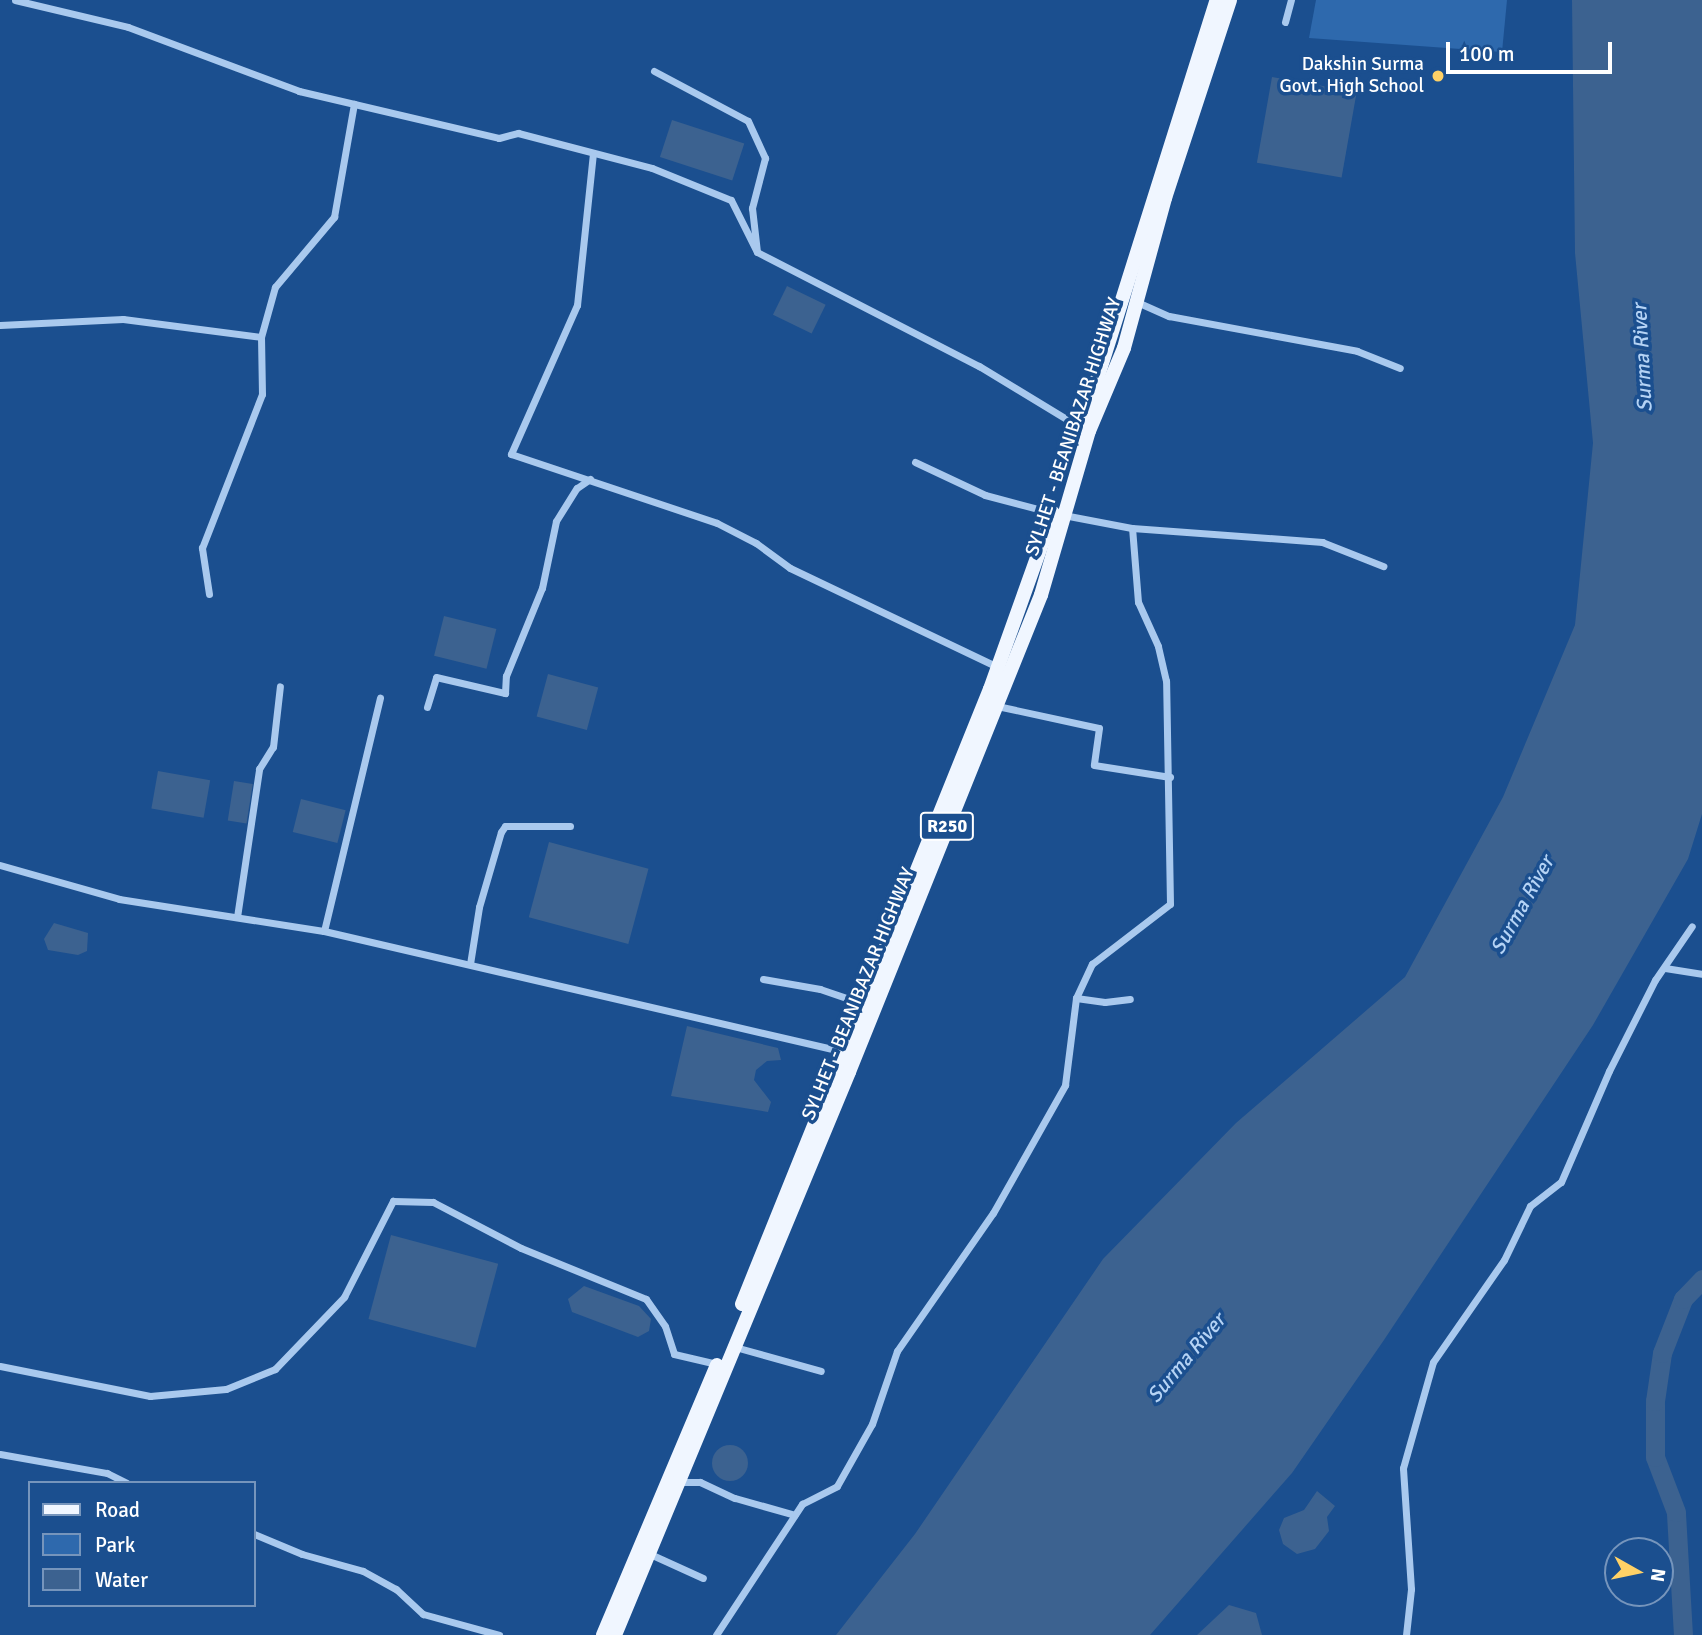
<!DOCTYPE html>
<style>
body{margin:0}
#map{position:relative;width:1702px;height:1635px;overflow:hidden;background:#1b4f8f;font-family:Signika,sans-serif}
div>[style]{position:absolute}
.green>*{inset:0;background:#2e69ad}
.water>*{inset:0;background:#3c6290;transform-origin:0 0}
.round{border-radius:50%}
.river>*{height:19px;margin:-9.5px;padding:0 9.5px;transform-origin:9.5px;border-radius:9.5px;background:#3c6290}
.minor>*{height:7px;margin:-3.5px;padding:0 3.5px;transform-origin:3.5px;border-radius:3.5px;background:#a9c9ee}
.primary>*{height:14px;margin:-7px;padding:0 7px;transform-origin:7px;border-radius:7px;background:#f0f6ff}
.dots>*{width:19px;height:19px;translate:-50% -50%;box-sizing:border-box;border:4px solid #1b4f8f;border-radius:50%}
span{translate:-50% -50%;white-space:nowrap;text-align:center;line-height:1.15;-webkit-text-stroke:7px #1b4f8f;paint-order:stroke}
.shield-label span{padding:2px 5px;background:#1b4f8f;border:2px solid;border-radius:5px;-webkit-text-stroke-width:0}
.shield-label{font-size:18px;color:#fff;font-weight:700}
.poi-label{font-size:19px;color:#fff}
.right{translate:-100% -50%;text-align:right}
.street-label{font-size:19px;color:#fff}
.water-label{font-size:21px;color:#b5d3f5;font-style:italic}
.legend{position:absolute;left:28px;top:1481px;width:228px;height:126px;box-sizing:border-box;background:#1b4f8f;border:2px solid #7695bc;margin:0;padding:9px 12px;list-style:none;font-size:21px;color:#fff}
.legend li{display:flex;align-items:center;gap:14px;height:35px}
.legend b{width:35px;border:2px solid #7695bc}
.north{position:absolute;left:1604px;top:1537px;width:70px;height:70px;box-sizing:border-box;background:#1b4f8f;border:2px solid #7695bc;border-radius:50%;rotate:99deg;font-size:19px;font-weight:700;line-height:28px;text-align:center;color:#fff}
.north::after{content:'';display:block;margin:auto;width:24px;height:32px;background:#ffd166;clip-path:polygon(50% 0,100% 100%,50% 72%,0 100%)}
.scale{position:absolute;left:1446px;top:42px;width:166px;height:32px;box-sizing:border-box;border:4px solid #fff;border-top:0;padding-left:9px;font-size:21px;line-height:24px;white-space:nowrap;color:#fff;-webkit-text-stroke:5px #1b4f8f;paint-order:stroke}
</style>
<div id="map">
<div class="green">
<div style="clip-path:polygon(1316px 0,1507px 0,1502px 52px,1309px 38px)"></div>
</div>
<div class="water">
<div style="clip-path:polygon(1572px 0,1702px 0,1702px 814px,1688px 859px,1593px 1025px,1384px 1340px,1292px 1473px,1150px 1635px,836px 1635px,915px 1534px,1103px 1259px,1236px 1123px,1405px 977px,1503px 797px,1575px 625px,1593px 443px,1575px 253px)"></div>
<div style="left:1272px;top:77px;width:86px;height:87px;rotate:10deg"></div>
<div style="left:672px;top:120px;width:76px;height:39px;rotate:18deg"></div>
<div style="left:787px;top:286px;width:43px;height:32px;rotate:26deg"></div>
<div style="left:444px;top:616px;width:54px;height:41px;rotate:14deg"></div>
<div style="left:548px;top:674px;width:52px;height:44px;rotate:15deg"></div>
<div style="left:158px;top:771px;width:53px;height:38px;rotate:10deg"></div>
<div style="left:234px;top:781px;width:19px;height:40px;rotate:9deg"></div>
<div style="left:301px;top:799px;width:46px;height:34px;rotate:14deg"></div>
<div style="left:549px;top:842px;width:103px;height:78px;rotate:15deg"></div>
<div style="clip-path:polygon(54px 923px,88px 933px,87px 951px,78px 955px,48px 950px,44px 939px)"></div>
<div style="clip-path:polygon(687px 1026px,778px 1048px,781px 1060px,767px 1061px,756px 1070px,754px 1080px,771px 1102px,768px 1112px,671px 1096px)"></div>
<div style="left:391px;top:1235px;width:111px;height:87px;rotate:15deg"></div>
<div style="clip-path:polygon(584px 1286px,639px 1306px,651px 1319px,649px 1331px,638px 1337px,572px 1312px,568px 1299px)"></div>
<div class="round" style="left:712px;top:1445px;width:36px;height:36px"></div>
<div style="clip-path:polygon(1317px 1491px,1335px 1506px,1327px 1517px,1329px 1531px,1315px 1549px,1297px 1554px,1283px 1544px,1279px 1530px,1284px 1518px,1304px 1510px)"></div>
<div style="clip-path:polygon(1229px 1605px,1256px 1613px,1262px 1635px,1197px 1635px)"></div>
</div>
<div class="river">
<div style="left:1683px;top:1635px;width:123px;rotate:-93.3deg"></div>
<div style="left:1676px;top:1512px;width:59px;rotate:-110.9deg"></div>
<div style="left:1655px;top:1457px;width:56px;rotate:-90deg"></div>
<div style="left:1655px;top:1401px;width:49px;rotate:-81.7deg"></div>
<div style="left:1662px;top:1353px;width:58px;rotate:-68.7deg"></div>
<div style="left:1683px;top:1299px;width:28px;rotate:-46deg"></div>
</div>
<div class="minor">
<div style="left:15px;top:0;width:116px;rotate:13.4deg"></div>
<div style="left:128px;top:27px;width:183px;rotate:20.5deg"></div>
<div style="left:299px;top:91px;width:205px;rotate:13.2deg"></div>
<div style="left:499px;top:138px;width:20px;rotate:-15deg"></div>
<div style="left:518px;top:133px;width:138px;rotate:14.6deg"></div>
<div style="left:652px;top:168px;width:85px;rotate:22.1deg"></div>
<div style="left:731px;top:200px;width:58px;rotate:63.4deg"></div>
<div style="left:1285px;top:22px;width:23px;rotate:-75deg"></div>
<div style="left:654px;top:71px;width:106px;rotate:28deg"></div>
<div style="left:748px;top:121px;width:41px;rotate:65.3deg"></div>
<div style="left:765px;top:158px;width:52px;rotate:104.6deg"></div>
<div style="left:752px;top:208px;width:44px;rotate:83.5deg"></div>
<div style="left:757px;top:252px;width:250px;rotate:27.2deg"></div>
<div style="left:979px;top:366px;width:119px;rotate:31.3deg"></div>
<div style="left:593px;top:153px;width:153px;rotate:96deg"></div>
<div style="left:577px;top:305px;width:163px;rotate:113.9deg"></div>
<div style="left:511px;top:454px;width:217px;rotate:18.5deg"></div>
<div style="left:717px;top:523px;width:44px;rotate:27.1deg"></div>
<div style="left:756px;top:543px;width:42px;rotate:36.3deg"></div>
<div style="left:790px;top:568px;width:230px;rotate:25.5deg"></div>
<div style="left:1137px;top:302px;width:35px;rotate:24deg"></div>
<div style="left:1169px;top:316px;width:191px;rotate:10.5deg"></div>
<div style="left:1357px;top:351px;width:46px;rotate:21.6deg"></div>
<div style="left:0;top:325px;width:123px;rotate:-2.8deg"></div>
<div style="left:123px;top:319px;width:139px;rotate:7.4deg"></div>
<div style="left:915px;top:462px;width:77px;rotate:25.2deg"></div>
<div style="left:985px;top:495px;width:70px;rotate:14.8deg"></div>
<div style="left:1053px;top:513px;width:80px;rotate:10.8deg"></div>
<div style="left:1132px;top:528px;width:191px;rotate:4.2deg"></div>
<div style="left:1322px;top:542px;width:66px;rotate:21.5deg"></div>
<div style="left:209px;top:594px;width:47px;rotate:-98.7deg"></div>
<div style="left:202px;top:548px;width:165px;rotate:-68.7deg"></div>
<div style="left:262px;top:394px;width:57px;rotate:-91deg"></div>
<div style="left:261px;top:337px;width:52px;rotate:-74.4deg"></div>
<div style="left:275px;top:287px;width:92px;rotate:-49.9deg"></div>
<div style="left:334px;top:217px;width:115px;rotate:-80deg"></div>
<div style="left:997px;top:706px;width:104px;rotate:12.2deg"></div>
<div style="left:1099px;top:728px;width:37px;rotate:98deg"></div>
<div style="left:1094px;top:765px;width:77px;rotate:9deg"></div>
<div style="left:427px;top:707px;width:31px;rotate:-73deg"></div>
<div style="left:436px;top:677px;width:71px;rotate:13.1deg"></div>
<div style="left:505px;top:693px;width:17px;rotate:-87deg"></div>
<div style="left:506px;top:676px;width:95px;rotate:-67.8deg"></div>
<div style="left:542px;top:588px;width:68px;rotate:-78.2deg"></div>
<div style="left:556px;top:521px;width:39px;rotate:-58deg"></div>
<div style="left:577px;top:488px;width:16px;rotate:-35deg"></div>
<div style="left:0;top:865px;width:124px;rotate:15.9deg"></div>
<div style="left:119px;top:899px;width:207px;rotate:8.9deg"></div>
<div style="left:324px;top:931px;width:535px;rotate:13.07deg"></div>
<div style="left:237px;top:917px;width:150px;rotate:-81.5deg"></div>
<div style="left:259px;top:769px;width:26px;rotate:-58deg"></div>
<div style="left:273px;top:747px;width:61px;rotate:-83.5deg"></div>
<div style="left:324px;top:931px;width:240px;rotate:-76.5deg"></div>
<div style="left:470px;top:964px;width:58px;rotate:-81deg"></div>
<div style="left:479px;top:907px;width:78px;rotate:-73.7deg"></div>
<div style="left:501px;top:832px;width:7px;rotate:-56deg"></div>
<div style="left:505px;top:826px;width:65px"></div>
<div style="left:1665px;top:968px;width:37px;rotate:9deg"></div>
<div style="left:763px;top:979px;width:58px;rotate:10deg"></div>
<div style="left:820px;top:989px;width:46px;rotate:18.8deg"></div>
<div style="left:1076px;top:998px;width:29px;rotate:8deg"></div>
<div style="left:1105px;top:1002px;width:25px;rotate:-7deg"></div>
<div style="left:735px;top:1347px;width:89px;rotate:15.6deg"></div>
<div style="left:0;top:1366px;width:153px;rotate:11.3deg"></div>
<div style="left:150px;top:1396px;width:76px;rotate:-5.3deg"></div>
<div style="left:226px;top:1389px;width:53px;rotate:-22.2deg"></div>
<div style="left:275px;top:1369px;width:100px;rotate:-46.2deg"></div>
<div style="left:344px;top:1297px;width:108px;rotate:-63deg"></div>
<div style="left:393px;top:1201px;width:40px;rotate:1.4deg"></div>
<div style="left:433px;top:1202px;width:99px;rotate:27.6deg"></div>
<div style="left:521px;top:1248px;width:135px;rotate:22.2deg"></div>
<div style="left:646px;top:1299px;width:33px;rotate:55deg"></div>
<div style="left:665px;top:1326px;width:29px;rotate:72deg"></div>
<div style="left:674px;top:1354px;width:44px;rotate:13.1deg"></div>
<div style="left:0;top:1454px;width:109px;rotate:10.1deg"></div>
<div style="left:107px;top:1473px;width:22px;rotate:27deg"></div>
<div style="left:681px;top:1482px;width:19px"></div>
<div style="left:700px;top:1482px;width:38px;rotate:25deg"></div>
<div style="left:735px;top:1498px;width:62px;rotate:15.8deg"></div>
<div style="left:254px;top:1534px;width:52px;rotate:22.6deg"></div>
<div style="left:302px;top:1554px;width:63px;rotate:15.6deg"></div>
<div style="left:363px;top:1571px;width:38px;rotate:29deg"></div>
<div style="left:396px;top:1589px;width:37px;rotate:43deg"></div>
<div style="left:423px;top:1614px;width:79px;rotate:15.4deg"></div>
<div style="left:650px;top:1554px;width:58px;rotate:24.4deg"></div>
<div style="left:716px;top:1635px;width:157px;rotate:-56.7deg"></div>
<div style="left:802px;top:1504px;width:39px;rotate:-27deg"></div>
<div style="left:837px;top:1486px;width:71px;rotate:-60.6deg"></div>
<div style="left:872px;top:1424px;width:77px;rotate:-71.1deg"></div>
<div style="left:897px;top:1351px;width:168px;rotate:-55.2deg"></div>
<div style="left:993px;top:1213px;width:147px;rotate:-60.6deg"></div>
<div style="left:1065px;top:1085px;width:88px;rotate:-82.8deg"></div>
<div style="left:1076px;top:998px;width:38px;rotate:-65deg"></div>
<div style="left:1092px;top:964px;width:98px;rotate:-37.6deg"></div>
<div style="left:1170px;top:904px;width:223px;rotate:-91deg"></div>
<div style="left:1166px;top:681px;width:36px;rotate:-103deg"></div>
<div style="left:1158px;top:646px;width:48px;rotate:-114.4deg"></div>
<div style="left:1138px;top:602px;width:74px;rotate:-94.6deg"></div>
<div style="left:1406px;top:1635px;width:46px;rotate:-83.8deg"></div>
<div style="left:1411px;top:1589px;width:121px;rotate:-93.8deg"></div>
<div style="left:1403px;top:1468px;width:110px;rotate:-74.2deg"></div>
<div style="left:1433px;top:1362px;width:124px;rotate:-55.2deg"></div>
<div style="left:1504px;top:1260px;width:60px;rotate:-64.3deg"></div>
<div style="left:1530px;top:1206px;width:39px;rotate:-38deg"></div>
<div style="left:1561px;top:1182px;width:121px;rotate:-66.6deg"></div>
<div style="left:1609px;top:1071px;width:102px;rotate:-63.2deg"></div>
<div style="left:1655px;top:980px;width:65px;rotate:-55.6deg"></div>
</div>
<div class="primary">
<div style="left:1082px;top:427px;width:448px;rotate:-72.5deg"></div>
<div style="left:742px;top:1304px;width:663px;rotate:-68.04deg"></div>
<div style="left:990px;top:689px;width:187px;rotate:-70.3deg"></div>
<div style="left:603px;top:1635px;width:293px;rotate:-67.1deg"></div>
<div style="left:615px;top:1635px;width:610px;rotate:-67.43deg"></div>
<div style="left:849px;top:1072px;width:514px;rotate:-68.07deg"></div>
<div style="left:1041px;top:595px;width:171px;rotate:-73.7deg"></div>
<div style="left:1089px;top:431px;width:90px;rotate:-67.1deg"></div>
<div style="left:1124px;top:348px;width:156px;rotate:-74.7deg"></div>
<div style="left:1165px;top:198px;width:208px;rotate:-71.8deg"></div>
</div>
<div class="dots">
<div style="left:1438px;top:76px;background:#ffd166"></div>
</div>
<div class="shield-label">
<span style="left:947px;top:826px">R250</span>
</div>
<div class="poi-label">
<span class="right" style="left:1424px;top:76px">Dakshin Surma<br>Govt. High School</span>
</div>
<div class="street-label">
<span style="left:1074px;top:427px;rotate:-72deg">SYLHET - BEANIBAZAR HIGHWAY</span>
<span style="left:859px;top:994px;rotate:-68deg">SYLHET - BEANIBAZAR HIGHWAY</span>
</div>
<div class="water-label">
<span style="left:1642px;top:358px;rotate:-93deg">Surma River</span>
<span style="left:1522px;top:905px;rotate:-61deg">Surma River</span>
<span style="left:1186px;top:1358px;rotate:-50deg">Surma River</span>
</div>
<ul class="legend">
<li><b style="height:9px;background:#f0f6ff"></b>Road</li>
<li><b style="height:19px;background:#2e69ad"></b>Park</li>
<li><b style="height:19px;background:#3c6290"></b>Water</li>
</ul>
<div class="north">N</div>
<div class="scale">100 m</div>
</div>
